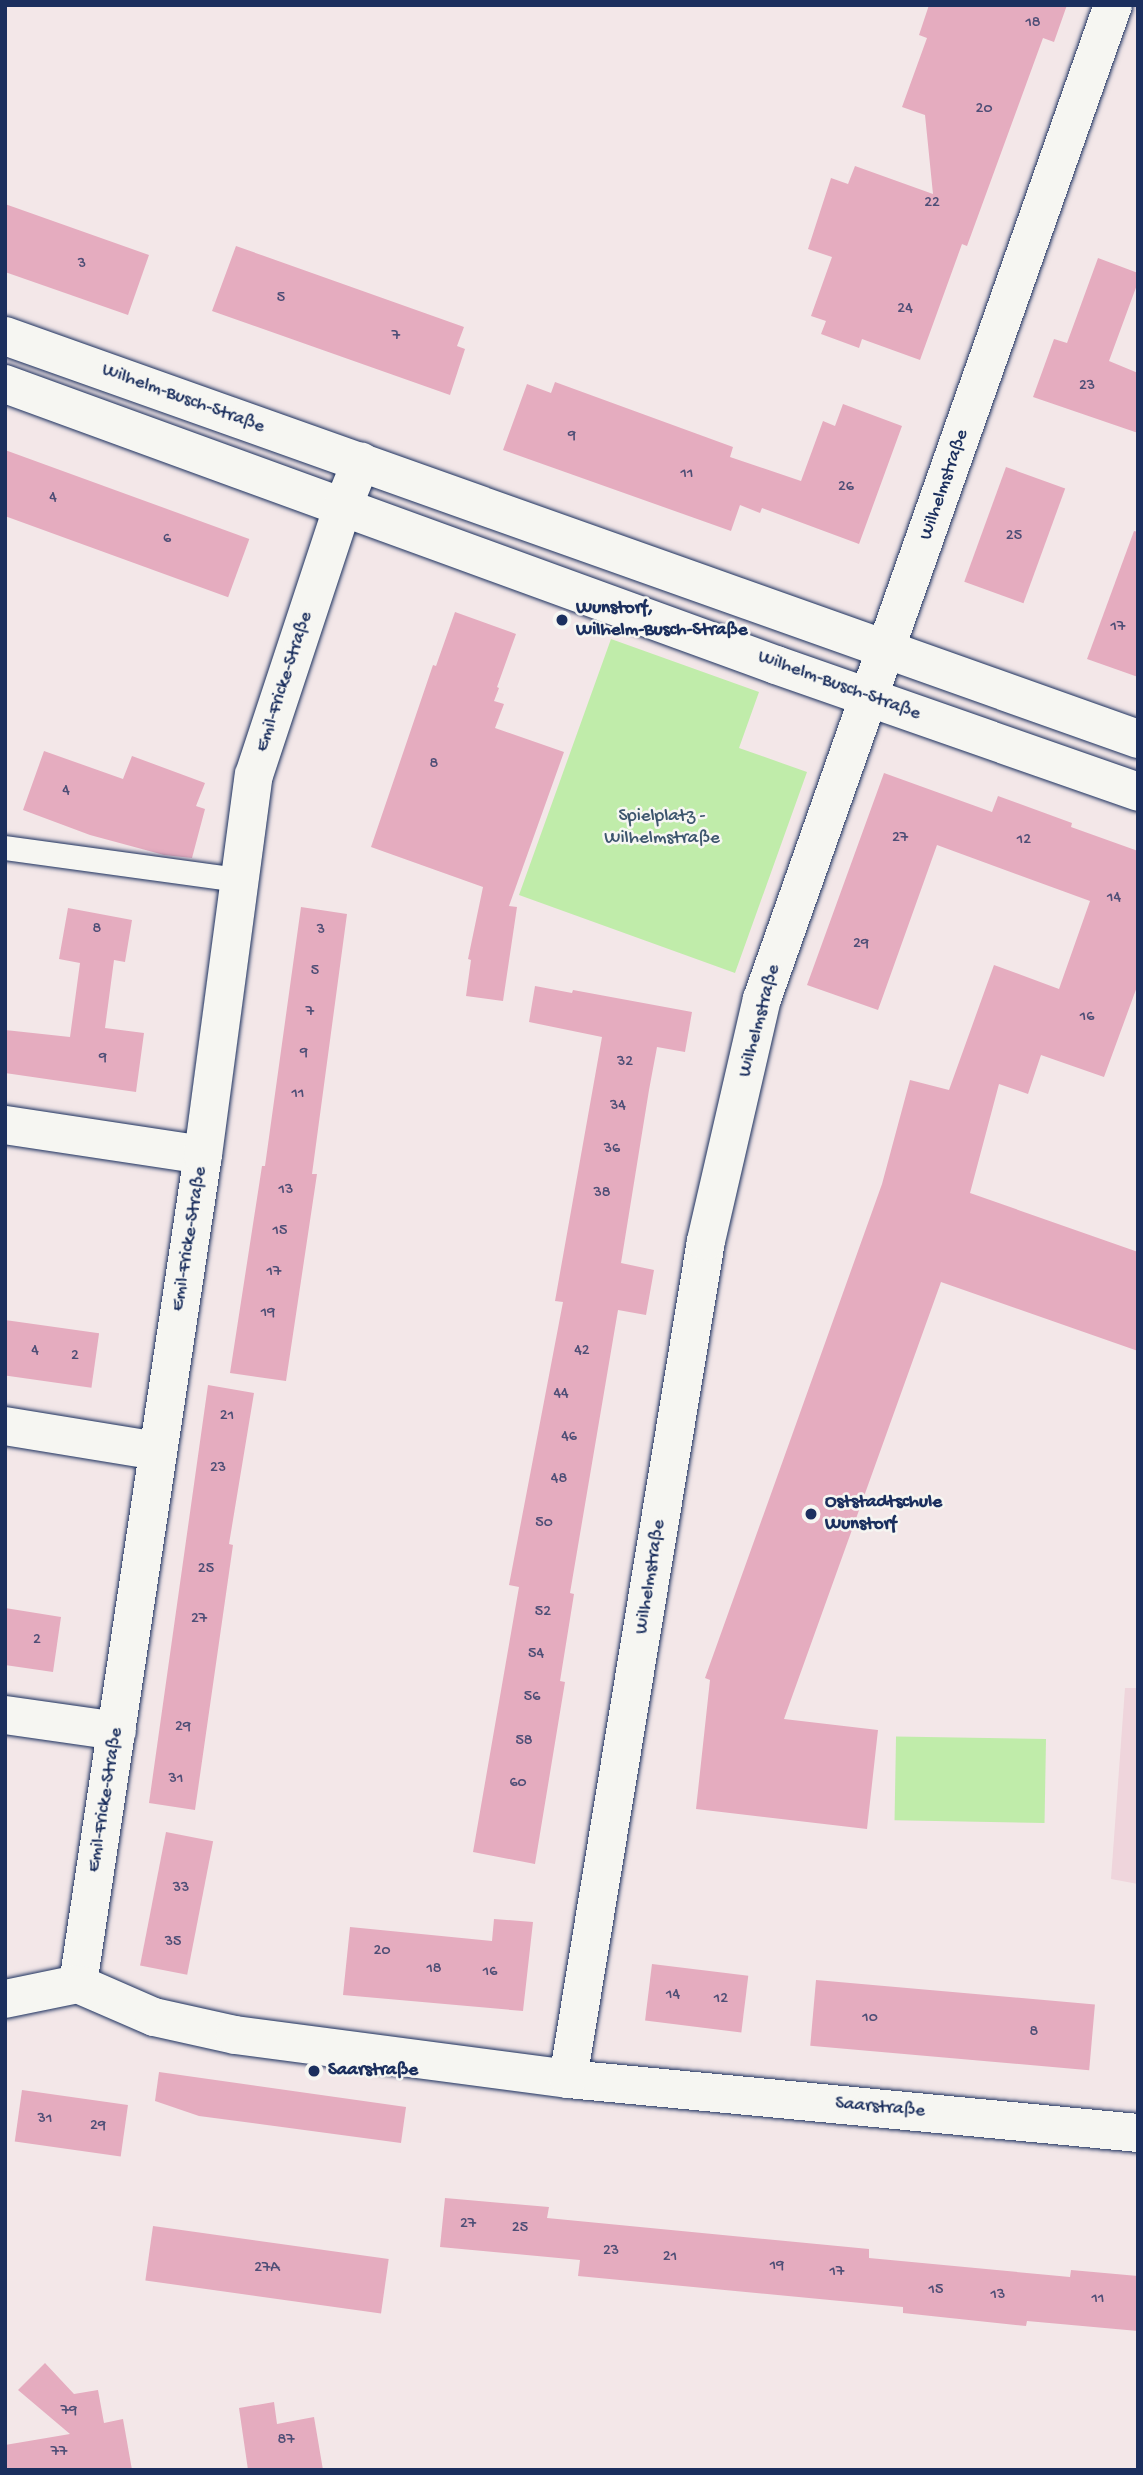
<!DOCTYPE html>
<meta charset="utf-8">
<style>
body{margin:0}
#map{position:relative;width:1143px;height:2475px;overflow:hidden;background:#f3e7e8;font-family:"Gochi Hand",sans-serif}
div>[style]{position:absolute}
.built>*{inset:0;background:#efd5dc}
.green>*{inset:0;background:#c0ecaa;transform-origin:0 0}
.building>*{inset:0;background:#e5acbf;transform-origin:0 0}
.roads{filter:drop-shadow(0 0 2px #1b2f5e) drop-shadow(0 0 2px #1b2f5e)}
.lane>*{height:24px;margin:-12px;padding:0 12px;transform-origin:12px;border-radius:12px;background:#f6f6f2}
.street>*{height:38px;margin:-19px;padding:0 19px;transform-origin:19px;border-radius:19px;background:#f6f6f2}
.dots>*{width:19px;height:19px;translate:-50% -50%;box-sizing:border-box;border:4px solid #f6f6f2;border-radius:50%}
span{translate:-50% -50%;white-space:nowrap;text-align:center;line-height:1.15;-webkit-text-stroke:5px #f6f6f2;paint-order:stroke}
.number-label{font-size:16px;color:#4e4e76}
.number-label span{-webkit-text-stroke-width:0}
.street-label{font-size:19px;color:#1b2f5e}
.poi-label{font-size:19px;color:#1b2f5e;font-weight:700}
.left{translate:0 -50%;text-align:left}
.park-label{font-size:19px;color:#3c556d}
.frame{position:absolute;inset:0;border:7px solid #1b2f5e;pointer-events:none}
</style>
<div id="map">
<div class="built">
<div style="clip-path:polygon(1125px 1688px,1138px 1688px,1138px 1884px,1111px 1879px)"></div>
</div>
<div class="green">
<div style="clip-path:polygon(611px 639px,759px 692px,739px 748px,807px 772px,735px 973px,519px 895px)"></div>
<div style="left:1046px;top:1739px;width:84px;height:150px;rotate:91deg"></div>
</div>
<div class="building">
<div style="clip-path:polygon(929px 5px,1067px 5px,1054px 42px,1043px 38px,967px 246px,962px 244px,920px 360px,862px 339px,859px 348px,821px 334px,826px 321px,811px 316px,832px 257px,808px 249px,831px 178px,848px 184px,855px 166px,933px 194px,925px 115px,902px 107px,927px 38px,919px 35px)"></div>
<div style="clip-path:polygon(5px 204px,149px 255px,128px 315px,5px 272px)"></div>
<div style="clip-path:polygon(236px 246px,464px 327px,457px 346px,465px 349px,450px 395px,212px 311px)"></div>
<div style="clip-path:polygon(1098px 258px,1138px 273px,1138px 282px,1109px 361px,1138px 373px,1138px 433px,1033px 397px,1054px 339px,1067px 343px)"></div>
<div style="clip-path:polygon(555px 382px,733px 447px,730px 457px,801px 481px,823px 421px,835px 426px,843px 404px,902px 426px,859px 544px,762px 508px,760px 513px,740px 505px,731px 531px,503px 450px,527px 384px,551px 393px)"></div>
<div style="left:5px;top:450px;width:260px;height:62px;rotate:20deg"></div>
<div style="left:1006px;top:467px;width:63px;height:122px;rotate:20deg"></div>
<div style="clip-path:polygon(1134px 531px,1138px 532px,1138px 677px,1087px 659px)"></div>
<div style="clip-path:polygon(455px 612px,516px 634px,497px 687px,499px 688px,494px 701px,504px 704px,495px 728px,564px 752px,509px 906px,517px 907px,503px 1001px,466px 996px,471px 960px,468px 959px,483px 887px,371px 847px,433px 665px,436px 666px)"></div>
<div style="clip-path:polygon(44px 751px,123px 779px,132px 756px,205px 783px,196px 806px,205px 809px,192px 858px,164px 855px,90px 835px,23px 810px)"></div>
<div style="clip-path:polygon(884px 773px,992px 812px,998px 796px,1072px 823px,1071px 827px,1138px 851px,1138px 984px,1104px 1077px,1041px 1055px,1028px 1094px,999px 1084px,970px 1193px,1138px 1252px,1138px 1351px,941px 1282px,784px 1719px,878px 1730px,867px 1829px,696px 1809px,710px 1680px,705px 1678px,882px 1184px,910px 1080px,949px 1090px,994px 965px,1059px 989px,1090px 901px,937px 845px,878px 1010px,807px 985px)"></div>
<div style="clip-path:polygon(301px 907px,347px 914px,312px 1174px,317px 1174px,286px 1381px,230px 1373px,262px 1166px,265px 1166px)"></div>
<div style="clip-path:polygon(68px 908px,132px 920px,125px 962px,114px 960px,105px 1028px,144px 1033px,136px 1092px,5px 1073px,5px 1030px,70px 1037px,80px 963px,59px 959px)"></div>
<div style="clip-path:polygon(535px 986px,572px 993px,573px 990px,692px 1012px,685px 1052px,657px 1047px,649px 1090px,621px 1263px,654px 1270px,646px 1315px,618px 1310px,570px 1593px,574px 1594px,560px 1681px,565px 1682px,535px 1864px,473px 1852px,519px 1587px,509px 1585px,563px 1302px,555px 1301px,602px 1037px,529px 1022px)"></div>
<div style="left:5px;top:1320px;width:95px;height:55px;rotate:8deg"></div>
<div style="clip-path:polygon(208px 1385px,254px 1393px,229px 1544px,233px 1545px,195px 1810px,149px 1803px)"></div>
<div style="clip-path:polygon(5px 1608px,61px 1617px,53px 1672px,5px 1665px)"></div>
<div style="left:166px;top:1832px;width:48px;height:136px;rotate:11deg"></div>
<div style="clip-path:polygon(494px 1919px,533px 1922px,523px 2011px,343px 1995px,350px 1927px,492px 1941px)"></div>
<div style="left:652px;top:1964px;width:97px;height:57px;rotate:7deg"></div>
<div style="left:816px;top:1980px;width:280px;height:66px;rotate:5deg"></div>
<div style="clip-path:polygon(159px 2072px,406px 2107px,401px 2143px,199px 2116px,155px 2101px)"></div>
<div style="left:22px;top:2090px;width:107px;height:52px;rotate:8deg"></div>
<div style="clip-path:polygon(445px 2198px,549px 2207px,547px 2218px,869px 2249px,869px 2258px,1070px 2277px,1071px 2270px,1138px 2276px,1138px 2331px,1027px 2321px,1026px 2326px,903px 2313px,903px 2307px,578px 2276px,580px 2260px,440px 2247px)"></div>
<div style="left:153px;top:2226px;width:238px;height:55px;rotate:8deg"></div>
<div style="clip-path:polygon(45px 2363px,74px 2394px,98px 2390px,104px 2423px,123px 2419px,132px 2470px,5px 2470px,5px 2445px,70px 2434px,18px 2390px)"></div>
<div style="clip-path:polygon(274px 2402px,277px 2424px,314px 2417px,323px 2470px,248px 2470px,239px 2408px)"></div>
</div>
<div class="roads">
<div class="lane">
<div style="left:5px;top:848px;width:237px;rotate:7.8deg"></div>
</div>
<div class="street">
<div style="left:5px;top:336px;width:1203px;rotate:19.58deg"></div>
<div style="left:5px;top:384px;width:821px;rotate:20.02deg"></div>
<div style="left:776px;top:665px;width:384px;rotate:19.3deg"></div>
<div style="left:5px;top:1125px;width:200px;rotate:8.6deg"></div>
<div style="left:5px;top:1426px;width:154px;rotate:9.3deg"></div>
<div style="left:5px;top:1715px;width:113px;rotate:8.1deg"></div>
<div style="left:78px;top:1984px;width:838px;rotate:-81.43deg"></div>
<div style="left:203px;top:1155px;width:383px;rotate:-82.4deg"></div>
<div style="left:254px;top:775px;width:283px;rotate:-71.7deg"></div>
<div style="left:343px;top:506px;width:48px;rotate:-67.8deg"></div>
<div style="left:5px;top:1999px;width:75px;rotate:-11.6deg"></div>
<div style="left:78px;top:1984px;width:83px;rotate:23.5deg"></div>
<div style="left:154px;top:2017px;width:83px;rotate:12.5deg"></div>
<div style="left:235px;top:2035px;width:336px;rotate:7.5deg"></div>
<div style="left:568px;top:2079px;width:573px;rotate:5.41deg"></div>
<div style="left:568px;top:2079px;width:849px;rotate:-80.65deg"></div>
<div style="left:706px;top:1241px;width:248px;rotate:-77deg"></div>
<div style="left:762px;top:999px;width:1054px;rotate:-70.55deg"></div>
</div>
</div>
<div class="dots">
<div style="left:562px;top:620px;background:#1b2f5e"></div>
<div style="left:811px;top:1514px;background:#1b2f5e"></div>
<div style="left:314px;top:2071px;background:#1b2f5e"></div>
</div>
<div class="number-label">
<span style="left:1033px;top:24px">18</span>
<span style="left:984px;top:110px">20</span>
<span style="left:932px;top:204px">22</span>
<span style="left:82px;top:265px">3</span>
<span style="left:281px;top:299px">5</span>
<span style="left:905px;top:310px">24</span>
<span style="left:396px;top:337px">7</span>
<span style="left:1087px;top:387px">23</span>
<span style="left:572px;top:437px">9</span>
<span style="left:687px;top:475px">11</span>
<span style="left:846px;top:488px">26</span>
<span style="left:53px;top:499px">4</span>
<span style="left:1014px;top:537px">25</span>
<span style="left:167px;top:540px">6</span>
<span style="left:1118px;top:628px">17</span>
<span style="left:434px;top:765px">8</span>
<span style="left:66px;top:792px">4</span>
<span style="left:900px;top:839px">27</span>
<span style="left:1024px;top:841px">12</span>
<span style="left:1114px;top:899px">14</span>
<span style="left:97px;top:930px">8</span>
<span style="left:321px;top:931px">3</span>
<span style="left:861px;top:945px">29</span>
<span style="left:315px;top:972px">5</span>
<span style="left:310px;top:1013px">7</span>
<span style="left:1087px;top:1018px">16</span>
<span style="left:304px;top:1054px">9</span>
<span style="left:103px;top:1059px">9</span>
<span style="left:625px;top:1063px">32</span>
<span style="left:298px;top:1095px">11</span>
<span style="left:618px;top:1107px">34</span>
<span style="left:612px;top:1150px">36</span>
<span style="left:286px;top:1191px">13</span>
<span style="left:602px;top:1194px">38</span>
<span style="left:280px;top:1232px">15</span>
<span style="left:274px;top:1273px">17</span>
<span style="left:268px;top:1314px">19</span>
<span style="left:35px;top:1352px">4</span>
<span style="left:582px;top:1352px">42</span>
<span style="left:75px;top:1357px">2</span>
<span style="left:561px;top:1395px">44</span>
<span style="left:227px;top:1417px">21</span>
<span style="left:569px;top:1438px">46</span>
<span style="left:218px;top:1469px">23</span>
<span style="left:559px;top:1480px">48</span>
<span style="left:544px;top:1524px">50</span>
<span style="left:206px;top:1570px">25</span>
<span style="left:543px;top:1613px">52</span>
<span style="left:199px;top:1620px">27</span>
<span style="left:37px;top:1641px">2</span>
<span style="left:536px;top:1655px">54</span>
<span style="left:532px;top:1698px">56</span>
<span style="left:183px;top:1728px">29</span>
<span style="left:524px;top:1742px">58</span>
<span style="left:176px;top:1780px">31</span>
<span style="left:518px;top:1784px">60</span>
<span style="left:181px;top:1889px">33</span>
<span style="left:173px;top:1943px">35</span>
<span style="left:382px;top:1952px">20</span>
<span style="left:434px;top:1970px">18</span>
<span style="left:490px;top:1973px">16</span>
<span style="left:673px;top:1996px">14</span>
<span style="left:721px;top:2000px">12</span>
<span style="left:870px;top:2019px">10</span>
<span style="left:1034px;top:2033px">8</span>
<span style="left:45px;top:2120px">31</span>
<span style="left:98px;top:2127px">29</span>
<span style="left:468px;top:2225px">27</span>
<span style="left:520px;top:2229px">25</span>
<span style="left:611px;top:2252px">23</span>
<span style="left:670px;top:2258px">21</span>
<span style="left:777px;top:2267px">19</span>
<span style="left:267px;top:2269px">27A</span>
<span style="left:837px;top:2273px">17</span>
<span style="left:936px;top:2291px">15</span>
<span style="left:998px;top:2296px">13</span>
<span style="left:1098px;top:2300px">11</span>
<span style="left:69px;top:2412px">79</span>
<span style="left:286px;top:2441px">87</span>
<span style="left:59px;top:2453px">77</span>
</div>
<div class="street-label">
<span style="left:183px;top:399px;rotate:20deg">Wilhelm-Busch-Straße</span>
<span style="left:945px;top:485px;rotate:-71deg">Wilhelmstraße</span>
<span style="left:285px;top:682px;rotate:-72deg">Emil-Fricke-Straße</span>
<span style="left:839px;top:686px;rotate:20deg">Wilhelm-Busch-Straße</span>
<span style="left:760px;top:1021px;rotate:-75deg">Wilhelmstraße</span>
<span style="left:190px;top:1239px;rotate:-81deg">Emil-Fricke-Straße</span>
<span style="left:651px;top:1577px;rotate:-81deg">Wilhelmstraße</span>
<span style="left:106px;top:1800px;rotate:-81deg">Emil-Fricke-Straße</span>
<span style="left:880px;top:2108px;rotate:5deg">Saarstraße</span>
</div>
<div class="poi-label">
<span class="left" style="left:576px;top:620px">Wunstorf,<br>Wilhelm-Busch-Straße</span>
<span class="left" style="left:825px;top:1514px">Oststadtschule<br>Wunstorf</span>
<span class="left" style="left:328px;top:2071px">Saarstraße</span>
</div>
<div class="park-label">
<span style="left:662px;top:828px">Spielplatz -<br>Wilhelmstraße</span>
</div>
<div class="frame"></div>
</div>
